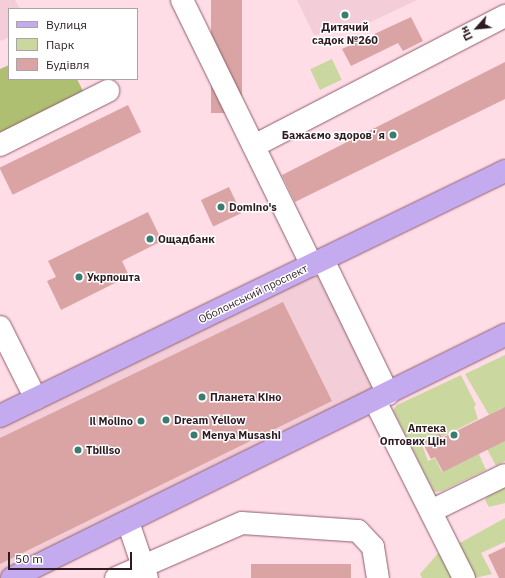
<!DOCTYPE html>
<meta charset="utf-8">
<style>
body{margin:0}
#map{position:relative;width:505px;height:578px;overflow:hidden;background:#ffdde7;font-family:"IBM Plex Sans",sans-serif}
div>[style]{position:absolute}
.built>*{inset:0;background:#f3cdd7}
.green>*{inset:0;background:#cad79e;transform-origin:0 0}
.forest>*{inset:0;background:#afbf71}
.building>*{inset:0;background:#daa4a4;transform-origin:0 0}
.roads{filter:drop-shadow(0 0 1px #8e5e6e) drop-shadow(0 0 1px #8e5e6e)}
.minor>*{height:22px;margin:-11px;padding:0 11px;transform-origin:11px;border-radius:11px;background:#fff}
.major>*{height:22px;margin:-11px;padding:0 11px;transform-origin:11px;border-radius:11px;background:#c4aaef}
.dots>*{width:11px;height:11px;translate:-50% -50%;box-sizing:border-box;border:2px solid #fff;border-radius:50%}
span{translate:-50% -50%;white-space:nowrap;text-align:center;line-height:1.15;-webkit-text-stroke:3px #fff;paint-order:stroke}
.poi-label{font-size:11px;color:#2e1b21;font-weight:700}
.right{translate:-100% -50%;text-align:right}
.left{translate:0 -50%;text-align:left}
.street-label{font-size:11px;color:#2e1b21}
.legend{position:absolute;left:8px;top:8px;width:130px;height:72px;box-sizing:border-box;background:#fff;border:1px solid #aba4a6;margin:0;padding:5px 7px;list-style:none;font-size:12px;color:#2e1b21}
.legend li{display:flex;align-items:center;gap:8px;height:20px}
.legend b{width:20px;border:1px solid #aba4a6}
.north{position:absolute;left:457px;top:8px;width:40px;height:40px;-webkit-text-stroke:3px #fff;paint-order:stroke;rotate:243deg;font-size:11px;font-weight:700;line-height:16px;text-align:center;color:#2e1b21}
.north::after{content:'';display:block;margin:auto;width:14px;height:18px;background:#2e1b21;clip-path:polygon(50% 0,100% 100%,50% 72%,0 100%)}
.scale{position:absolute;left:8px;top:552px;width:124px;height:18px;box-sizing:border-box;border:2px solid #2e1b21;border-top:0;padding-left:5px;font-size:12px;line-height:14px;white-space:nowrap;color:#2e1b21;-webkit-text-stroke:3px #fff;paint-order:stroke}
</style>
<div id="map">
<div class="built">
<div style="clip-path:polygon(0 0,15px 0,20px 9px,9px 9px,9px 37px,0 41px)"></div>
<div style="clip-path:polygon(297px 0,417px 0,354px 30px,314px 35px)"></div>
<div style="clip-path:polygon(318px 267px,382px 393px,0 578px,0 421px)"></div>
</div>
<div class="green">
<div style="left:332px;top:59px;width:23px;height:24px;rotate:65deg"></div>
<div style="clip-path:polygon(505px 355px,505px 411px,502px 408px,489px 415px,465px 374px)"></div>
<div style="clip-path:polygon(461px 375px,476px 405px,474px 407px,478px 419px,442px 437px,440px 433px,421px 442px,428px 461px,435px 458px,442px 472px,479px 454px,486px 470px,442px 491px,434px 492px,393px 410px,397px 405px)"></div>
<div style="clip-path:polygon(505px 440px,505px 461px,496px 466px,487px 449px)"></div>
<div style="clip-path:polygon(505px 483px,505px 503px,489px 507px,485px 500px,490px 491px)"></div>
<div style="clip-path:polygon(505px 518px,505px 542px,481px 553px,492px 574px,475px 578px,458px 544px)"></div>
<div style="clip-path:polygon(441px 550px,455px 578px,422px 578px,420px 574px)"></div>
</div>
<div class="forest">
<div style="clip-path:polygon(9px 65px,9px 79px,77px 79px,87px 99px,0 142px,0 69px)"></div>
</div>
<div class="building">
<div style="left:211px;top:0;width:31px;height:113px"></div>
<div style="clip-path:polygon(411px 17px,423px 41px,403px 51px,398px 43px,351px 66px,342px 49px)"></div>
<div style="clip-path:polygon(505px 62px,505px 99px,295px 202px,282px 175px)"></div>
<div style="left:128px;top:105px;width:30px;height:143px;rotate:64deg"></div>
<div style="left:229px;top:187px;width:29px;height:31px;rotate:65deg"></div>
<div style="clip-path:polygon(148px 212px,162px 241px,122px 261px,129px 276px,61px 310px,47px 281px,56px 277px,48px 261px)"></div>
<div style="clip-path:polygon(283px 302px,332px 401px,0 564px,0 438px)"></div>
<div style="clip-path:polygon(505px 407px,505px 441px,443px 472px,435px 457px,431px 459px,422px 442px,440px 433px,442px 438px)"></div>
<div style="clip-path:polygon(505px 547px,505px 578px,499px 578px,488px 555px)"></div>
<div style="left:351px;top:564px;width:14px;height:100px;rotate:90deg"></div>
</div>
<div class="roads">
<div class="minor">
<div style="left:182px;top:0;width:295px;rotate:63.9deg"></div>
<div style="left:0;top:145px;width:121px;rotate:-26.6deg"></div>
<div style="left:254px;top:146px;width:283px;rotate:-27.4deg"></div>
<div style="left:323px;top:260px;width:149px;rotate:64.1deg"></div>
<div style="left:0;top:327px;width:80px;rotate:63.4deg"></div>
<div style="left:375px;top:401px;width:198px;rotate:63.3deg"></div>
<div style="left:431px;top:511px;width:82px;rotate:-25.9deg"></div>
<div style="left:128px;top:522px;width:59px;rotate:71.3deg"></div>
<div style="left:116px;top:578px;width:137px;rotate:-23.6deg"></div>
<div style="left:242px;top:523px;width:116px;rotate:3.9deg"></div>
<div style="left:358px;top:531px;width:22px;rotate:47deg"></div>
<div style="left:373px;top:547px;width:31px;rotate:81deg"></div>
</div>
<div class="major">
<div style="left:0;top:416px;width:561px;rotate:-25.88deg"></div>
<div style="left:12px;top:578px;width:550px;rotate:-26.24deg"></div>
</div>
</div>
<div class="dots">
<div style="left:345px;top:15px;background:#3a7d70"></div>
<div style="left:393px;top:135px;background:#3a7d70"></div>
<div style="left:221px;top:207px;background:#3a7d70"></div>
<div style="left:150px;top:239px;background:#3a7d70"></div>
<div style="left:79px;top:277px;background:#3a7d70"></div>
<div style="left:202px;top:397px;background:#3a7d70"></div>
<div style="left:166px;top:420px;background:#3a7d70"></div>
<div style="left:141px;top:421px;background:#3a7d70"></div>
<div style="left:194px;top:435px;background:#3a7d70"></div>
<div style="left:454px;top:435px;background:#3a7d70"></div>
<div style="left:78px;top:450px;background:#3a7d70"></div>
</div>
<div class="poi-label">
<span style="left:345px;top:34px">Дитячий<br>садок №260</span>
<span class="right" style="left:385px;top:135px">Бажаємо здоровʼя</span>
<span class="left" style="left:229px;top:207px">Domino's</span>
<span class="left" style="left:158px;top:239px">Ощадбанк</span>
<span class="left" style="left:87px;top:277px">Укрпошта</span>
<span class="left" style="left:210px;top:397px">Планета Кіно</span>
<span class="left" style="left:174px;top:420px">Dream Yellow</span>
<span class="right" style="left:133px;top:421px">il Molino</span>
<span class="right" style="left:446px;top:435px">Аптека<br>Оптових Цін</span>
<span class="left" style="left:202px;top:435px">Menya Musashi</span>
<span class="left" style="left:86px;top:450px">Tbiliso</span>
</div>
<div class="street-label">
<span style="left:253px;top:294px;rotate:-26deg">Оболонський проспект</span>
</div>
<ul class="legend">
<li><b style="height:5px;background:#c4aaef"></b>Вулиця</li>
<li><b style="height:11px;background:#cad79e"></b>Парк</li>
<li><b style="height:11px;background:#daa4a4"></b>Будівля</li>
</ul>
<div class="north">Пн</div>
<div class="scale">50 m</div>
</div>
